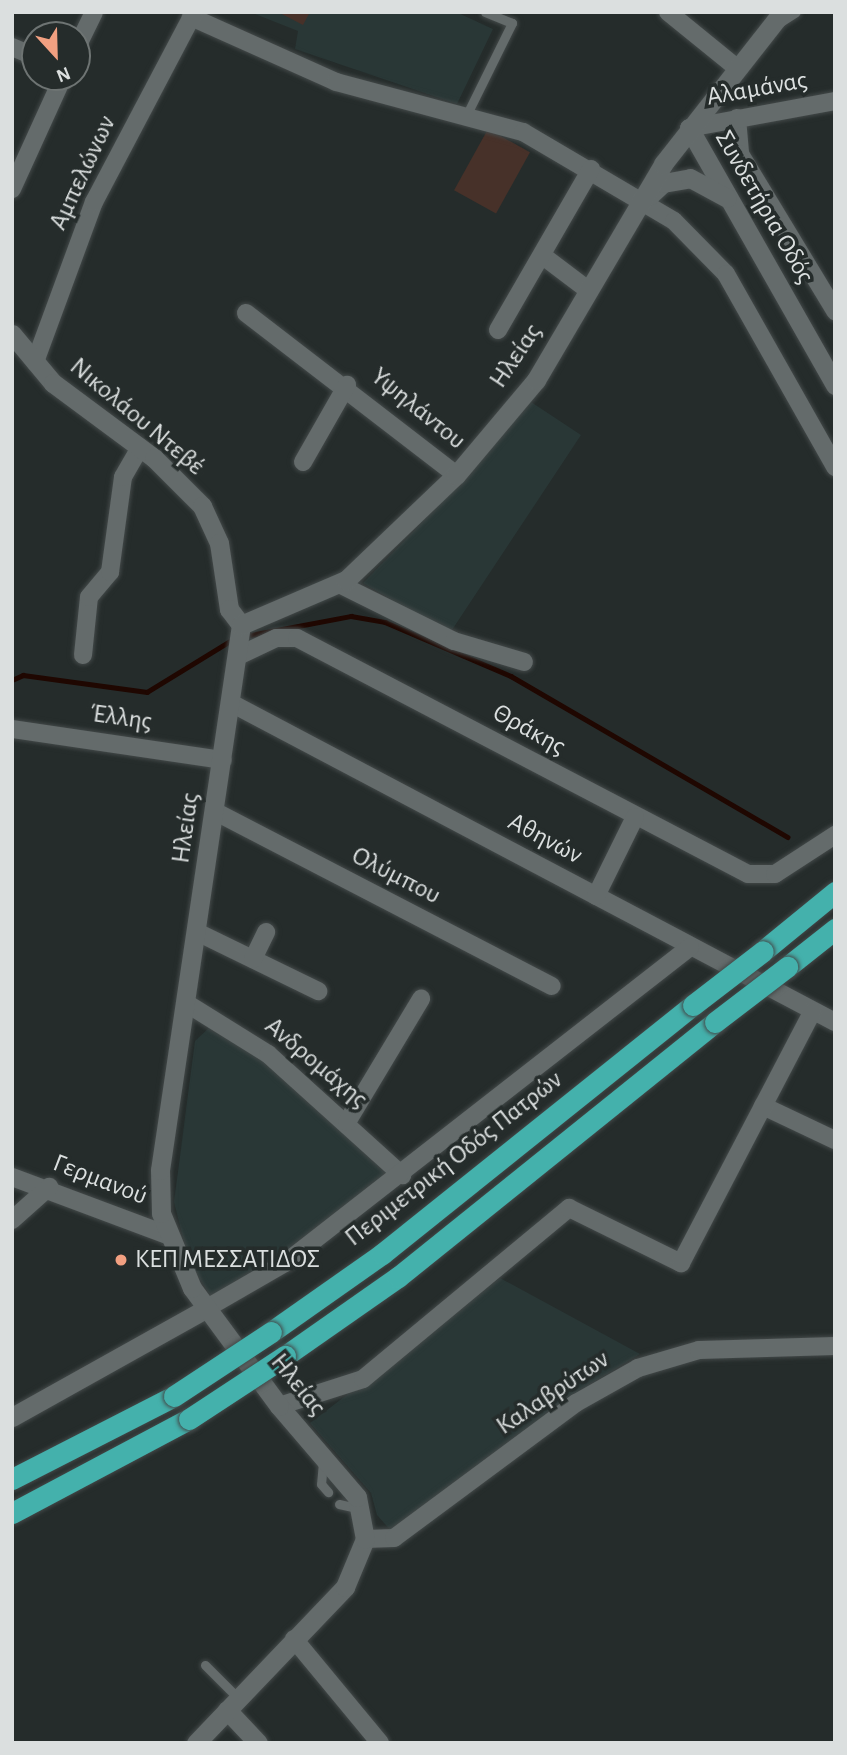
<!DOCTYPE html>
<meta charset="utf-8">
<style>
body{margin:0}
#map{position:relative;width:847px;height:1755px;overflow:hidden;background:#252c2b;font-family:"Alegreya Sans",sans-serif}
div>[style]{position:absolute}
.built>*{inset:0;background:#293736}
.green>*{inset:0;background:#473129;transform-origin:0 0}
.stream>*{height:4.5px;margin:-2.25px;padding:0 2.25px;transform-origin:2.25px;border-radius:2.25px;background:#1f0701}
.roads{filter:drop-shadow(0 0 2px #434949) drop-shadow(0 0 2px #434949)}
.service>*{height:9px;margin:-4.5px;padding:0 4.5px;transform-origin:4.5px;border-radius:4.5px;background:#646b6b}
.minor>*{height:18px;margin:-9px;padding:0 9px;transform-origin:9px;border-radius:9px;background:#646b6b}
.tertiary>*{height:19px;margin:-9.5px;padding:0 9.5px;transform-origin:9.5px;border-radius:9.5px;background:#646b6b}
.secondary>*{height:19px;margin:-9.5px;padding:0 9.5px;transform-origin:9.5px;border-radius:9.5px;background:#646b6b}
.motorway>*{height:21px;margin:-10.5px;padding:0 10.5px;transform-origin:10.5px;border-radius:10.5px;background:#44b1ac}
.bridges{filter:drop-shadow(0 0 2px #434949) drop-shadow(0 0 2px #434949)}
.motorway-bridge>*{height:21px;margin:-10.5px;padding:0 10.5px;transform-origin:10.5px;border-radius:10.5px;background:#44b1ac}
.dots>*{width:19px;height:19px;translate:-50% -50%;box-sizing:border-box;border:4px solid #252c2b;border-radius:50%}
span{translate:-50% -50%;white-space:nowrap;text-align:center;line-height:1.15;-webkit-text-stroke:7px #252c2b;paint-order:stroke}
.street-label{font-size:26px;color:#dbdfdf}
.poi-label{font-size:26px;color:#dbdfdf}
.left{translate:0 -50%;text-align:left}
.frame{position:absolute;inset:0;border:14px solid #dbdfdf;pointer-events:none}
.north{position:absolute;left:21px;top:21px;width:70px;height:70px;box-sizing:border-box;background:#252c2b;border:2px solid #6e7473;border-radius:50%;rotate:158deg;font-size:19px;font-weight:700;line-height:28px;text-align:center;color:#dbdfdf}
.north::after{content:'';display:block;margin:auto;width:24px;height:32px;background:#f2a081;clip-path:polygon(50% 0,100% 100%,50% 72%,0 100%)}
</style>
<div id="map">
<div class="built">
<div style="clip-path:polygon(456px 12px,493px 29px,457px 104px,295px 49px,298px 31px,255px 14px)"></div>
<div style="clip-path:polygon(528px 400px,581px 435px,450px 633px,363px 583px,451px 493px)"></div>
<div style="clip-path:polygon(212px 1025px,254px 1050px,393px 1173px,215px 1303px,189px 1262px,174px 1202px,195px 1041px)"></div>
<div style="clip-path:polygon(500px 1278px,640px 1354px,581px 1390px,392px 1532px,377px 1515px,371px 1493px,310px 1423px)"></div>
</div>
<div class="green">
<div style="clip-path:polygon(278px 12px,310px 12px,303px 25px)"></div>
<div style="left:488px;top:129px;width:48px;height:70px;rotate:29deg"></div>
</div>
<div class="stream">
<div style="left:245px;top:636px;width:108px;rotate:-10.7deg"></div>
<div style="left:351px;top:616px;width:35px;rotate:10deg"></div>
<div style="left:385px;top:622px;width:137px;rotate:23.2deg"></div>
<div style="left:511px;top:676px;width:320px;rotate:30.2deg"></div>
<div style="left:12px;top:680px;width:12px;rotate:-24deg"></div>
<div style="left:23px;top:675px;width:125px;rotate:7.8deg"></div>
<div style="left:147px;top:692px;width:101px;rotate:-31.6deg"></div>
</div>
<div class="roads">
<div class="service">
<div style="left:779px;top:23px;width:20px;rotate:-33deg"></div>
<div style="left:466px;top:116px;width:104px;rotate:-63.7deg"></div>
<div style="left:512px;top:23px;width:29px;rotate:-158deg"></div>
<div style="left:323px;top:1462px;width:22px;rotate:95deg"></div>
<div style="left:321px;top:1484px;width:11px;rotate:49deg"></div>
<div style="left:339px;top:1504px;width:22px;rotate:13deg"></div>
<div style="left:205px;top:1665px;width:47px;rotate:45deg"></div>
</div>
<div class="minor">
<div style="left:668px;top:12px;width:89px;rotate:39.1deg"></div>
<div style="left:191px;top:17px;width:159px;rotate:24.1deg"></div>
<div style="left:336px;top:82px;width:194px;rotate:15deg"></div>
<div style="left:523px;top:132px;width:175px;rotate:30.5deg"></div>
<div style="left:674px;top:221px;width:74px;rotate:45.5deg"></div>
<div style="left:726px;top:274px;width:222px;rotate:60.5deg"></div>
<div style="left:12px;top:47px;width:25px;rotate:23deg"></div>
<div style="left:77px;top:47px;width:39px;rotate:-64deg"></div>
<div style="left:737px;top:118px;width:36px;rotate:85deg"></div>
<div style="left:740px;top:154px;width:184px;rotate:58.8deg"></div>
<div style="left:689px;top:128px;width:148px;rotate:-10.5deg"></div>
<div style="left:12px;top:189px;width:123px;rotate:-65.5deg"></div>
<div style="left:543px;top:256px;width:56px;rotate:37.1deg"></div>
<div style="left:246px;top:313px;width:265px;rotate:37.6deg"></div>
<div style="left:498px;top:330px;width:186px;rotate:-60deg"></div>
<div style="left:35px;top:362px;width:171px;rotate:-69.8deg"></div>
<div style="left:94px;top:202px;width:215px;rotate:-62.2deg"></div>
<div style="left:303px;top:462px;width:89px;rotate:-60.3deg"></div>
<div style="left:339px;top:584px;width:128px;rotate:26.4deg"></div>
<div style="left:454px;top:641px;width:73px;rotate:16.7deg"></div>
<div style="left:83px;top:655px;width:58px;rotate:-84.1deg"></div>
<div style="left:89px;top:597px;width:33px;rotate:-50deg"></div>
<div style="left:110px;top:572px;width:96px;rotate:-82.2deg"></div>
<div style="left:123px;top:477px;width:34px;rotate:-60deg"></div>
<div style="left:238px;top:656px;width:42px;rotate:-25.3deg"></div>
<div style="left:276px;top:638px;width:21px"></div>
<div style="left:297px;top:638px;width:509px;rotate:27.62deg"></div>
<div style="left:748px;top:874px;width:27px"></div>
<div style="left:775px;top:874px;width:72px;rotate:-33deg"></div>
<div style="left:231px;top:703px;width:683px;rotate:27.84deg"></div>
<div style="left:12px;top:729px;width:213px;rotate:8.4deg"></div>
<div style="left:216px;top:812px;width:378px;rotate:27.4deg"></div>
<div style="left:596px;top:896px;width:88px;rotate:-63.7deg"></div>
<div style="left:197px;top:932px;width:135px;rotate:26deg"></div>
<div style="left:253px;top:959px;width:30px;rotate:-64deg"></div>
<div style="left:186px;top:1003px;width:97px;rotate:31.9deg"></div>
<div style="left:268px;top:1054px;width:181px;rotate:42.1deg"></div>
<div style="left:763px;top:1106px;width:80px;rotate:25.3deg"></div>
<div style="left:347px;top:1122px;width:144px;rotate:-59deg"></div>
<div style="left:12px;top:1177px;width:165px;rotate:20.5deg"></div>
<div style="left:12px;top:1220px;width:50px;rotate:-41.7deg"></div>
<div style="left:207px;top:1308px;width:90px;rotate:-30deg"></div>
<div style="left:285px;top:1263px;width:514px;rotate:-37.96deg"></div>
<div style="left:279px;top:1406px;width:88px;rotate:-17.8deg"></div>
<div style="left:363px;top:1379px;width:268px;rotate:-39.7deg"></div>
<div style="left:569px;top:1208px;width:125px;rotate:26.2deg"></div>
<div style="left:681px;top:1263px;width:284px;rotate:-62.4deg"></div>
<div style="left:365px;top:1539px;width:29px;rotate:-2deg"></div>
<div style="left:394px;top:1538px;width:227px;rotate:-36.6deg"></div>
<div style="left:576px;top:1403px;width:71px;rotate:-29.4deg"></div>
<div style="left:638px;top:1368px;width:64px;rotate:-16.4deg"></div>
<div style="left:699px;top:1350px;width:136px;rotate:-1.7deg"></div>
<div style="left:294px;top:1639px;width:135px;rotate:50.4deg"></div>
</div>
<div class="tertiary">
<div style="left:12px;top:334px;width:64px;rotate:50.1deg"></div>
<div style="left:53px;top:383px;width:126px;rotate:36.6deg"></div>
<div style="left:154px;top:458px;width:68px;rotate:45deg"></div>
<div style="left:202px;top:506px;width:41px;rotate:65.3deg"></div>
<div style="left:219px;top:543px;width:67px;rotate:81.4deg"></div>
<div style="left:229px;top:609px;width:20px;rotate:53deg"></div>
<div style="left:12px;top:1417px;width:223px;rotate:-29.2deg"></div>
</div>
<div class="secondary">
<div style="left:689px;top:128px;width:296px;rotate:60.4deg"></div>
<div style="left:649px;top:196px;width:19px;rotate:-43deg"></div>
<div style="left:663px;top:183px;width:27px;rotate:-10deg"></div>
<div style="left:690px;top:178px;width:42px;rotate:28.4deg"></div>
<div style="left:227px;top:1710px;width:45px;rotate:46.8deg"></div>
<div style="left:196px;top:1743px;width:216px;rotate:-46.3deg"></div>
<div style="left:345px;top:1587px;width:52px;rotate:-67.4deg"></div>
<div style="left:365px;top:1539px;width:43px;rotate:-100.8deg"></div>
<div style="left:357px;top:1497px;width:120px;rotate:-130.6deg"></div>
<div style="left:279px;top:1406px;width:147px;rotate:-126.4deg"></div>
<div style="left:192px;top:1288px;width:81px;rotate:-112.5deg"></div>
<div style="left:161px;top:1213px;width:43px;rotate:-91.3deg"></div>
<div style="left:160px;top:1170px;width:551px;rotate:-81.55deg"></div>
<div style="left:241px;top:625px;width:114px;rotate:-23.2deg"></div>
<div style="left:346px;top:580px;width:152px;rotate:-43.7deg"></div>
<div style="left:456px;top:475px;width:124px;rotate:-49.9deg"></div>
<div style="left:536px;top:380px;width:251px;rotate:-59.5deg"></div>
<div style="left:663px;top:164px;width:193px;rotate:-51.9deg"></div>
</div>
<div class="motorway">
<div style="left:763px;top:951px;width:93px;rotate:-39.3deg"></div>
<div style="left:787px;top:967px;width:61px;rotate:-38.4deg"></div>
<div style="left:271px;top:1332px;width:136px;rotate:-35.1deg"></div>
<div style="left:382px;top:1254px;width:398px;rotate:-38.7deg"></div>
<div style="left:285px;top:1356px;width:138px;rotate:-35deg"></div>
<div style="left:398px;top:1277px;width:407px;rotate:-38.8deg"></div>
<div style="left:12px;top:1479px;width:182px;rotate:-27.1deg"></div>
<div style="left:12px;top:1513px;width:200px;rotate:-28deg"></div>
</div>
</div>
<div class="bridges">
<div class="motorway-bridge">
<div style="left:693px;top:1005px;width:88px;rotate:-37.6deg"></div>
<div style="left:715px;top:1022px;width:91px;rotate:-37.4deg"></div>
<div style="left:174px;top:1396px;width:116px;rotate:-33.4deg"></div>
<div style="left:189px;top:1419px;width:115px;rotate:-33.3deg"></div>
</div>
</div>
<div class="dots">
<div style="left:121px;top:1260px;background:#f2a081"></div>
</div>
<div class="street-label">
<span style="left:757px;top:89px;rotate:-10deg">Αλαμάνας</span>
<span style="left:83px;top:173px;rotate:-65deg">Αμπελώνων</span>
<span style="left:764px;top:207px;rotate:60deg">Συνδετήρια Οδός</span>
<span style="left:516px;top:356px;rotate:-56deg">Ηλείας</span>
<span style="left:418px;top:409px;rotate:39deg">Υψηλάντου</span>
<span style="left:137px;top:417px;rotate:40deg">Νικολάου Ντεβέ</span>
<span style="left:121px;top:718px;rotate:8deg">Έλλης</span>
<span style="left:529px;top:730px;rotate:29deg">Θράκης</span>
<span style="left:186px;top:828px;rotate:-82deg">Ηλείας</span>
<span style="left:545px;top:839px;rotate:28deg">Αθηνών</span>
<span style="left:396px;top:876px;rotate:27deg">Ολύμπου</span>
<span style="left:316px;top:1063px;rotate:40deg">Ανδρομάχης</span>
<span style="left:454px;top:1159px;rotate:-38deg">Περιμετρική Οδός Πατρών</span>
<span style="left:100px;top:1180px;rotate:21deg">Γερμανού</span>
<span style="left:298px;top:1385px;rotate:51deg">Ηλείας</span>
<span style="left:553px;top:1393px;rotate:-34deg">Καλαβρύτων</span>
</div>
<div class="poi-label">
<span class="left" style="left:135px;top:1260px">ΚΕΠ ΜΕΣΣΑΤΙΔΟΣ</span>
</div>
<div class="frame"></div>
<div class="north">N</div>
</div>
